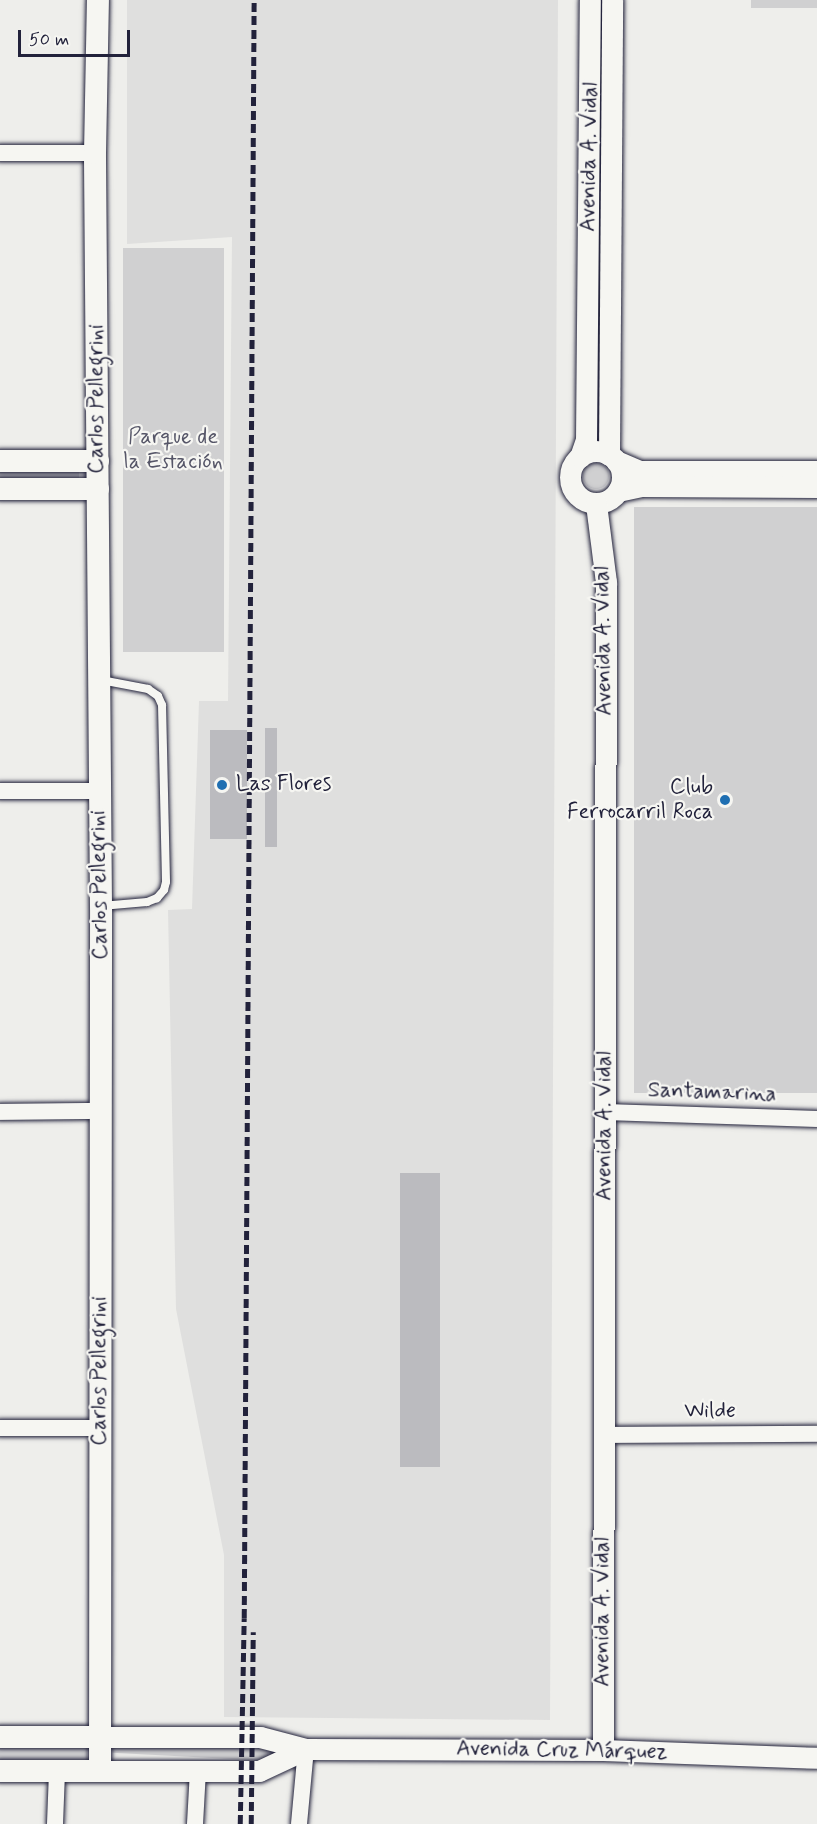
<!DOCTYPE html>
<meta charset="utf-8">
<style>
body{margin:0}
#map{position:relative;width:817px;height:1824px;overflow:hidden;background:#eeeeeb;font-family:Mynerve,sans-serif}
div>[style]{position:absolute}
.built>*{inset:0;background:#dfdfde}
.green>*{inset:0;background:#d0d0d1;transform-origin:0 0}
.round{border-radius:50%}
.building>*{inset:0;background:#bbbbbf;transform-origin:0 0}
.roads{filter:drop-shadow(0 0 2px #22223b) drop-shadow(0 0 2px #22223b)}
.service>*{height:8px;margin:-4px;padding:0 4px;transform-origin:4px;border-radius:4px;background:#f6f6f2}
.minor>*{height:16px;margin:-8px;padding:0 8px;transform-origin:8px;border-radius:8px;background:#f6f6f2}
.tertiary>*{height:21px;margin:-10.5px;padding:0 10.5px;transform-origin:10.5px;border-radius:10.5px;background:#f6f6f2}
.tertiary>.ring{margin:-10.5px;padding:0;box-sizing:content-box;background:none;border:21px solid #f6f6f2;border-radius:50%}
.secondary>*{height:22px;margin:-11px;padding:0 11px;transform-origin:11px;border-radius:11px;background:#f6f6f2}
.rail>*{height:4.5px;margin-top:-2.25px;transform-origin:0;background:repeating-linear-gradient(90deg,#22223b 0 9px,transparent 0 13.5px)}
.dots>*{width:16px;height:16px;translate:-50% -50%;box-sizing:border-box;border:3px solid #f6f6f2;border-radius:50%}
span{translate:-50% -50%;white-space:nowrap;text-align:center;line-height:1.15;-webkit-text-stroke:4.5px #f6f6f2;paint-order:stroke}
.street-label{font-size:22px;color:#22223b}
.park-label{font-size:22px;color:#565668}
.poi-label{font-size:22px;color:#22223b}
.left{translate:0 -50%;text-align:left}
.right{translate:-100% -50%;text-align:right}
.scale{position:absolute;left:18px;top:30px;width:112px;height:27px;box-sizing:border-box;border:3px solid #22223b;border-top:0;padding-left:8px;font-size:18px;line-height:21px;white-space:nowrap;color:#22223b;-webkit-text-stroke:4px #f6f6f2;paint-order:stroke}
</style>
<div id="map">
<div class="built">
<div style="clip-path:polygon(127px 0,558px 0,550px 1720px,224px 1717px,224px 1555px,176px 1309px,168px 910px,192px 909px,199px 701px,228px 701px,232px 237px,127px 244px)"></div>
</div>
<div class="green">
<div style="left:751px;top:0;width:66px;height:8px"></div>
<div style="left:596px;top:171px;width:6px;height:271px"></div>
<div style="left:123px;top:248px;width:101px;height:404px"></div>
<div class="round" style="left:583px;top:463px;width:26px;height:26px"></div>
<div style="left:0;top:470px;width:79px;height:8px"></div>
<div style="left:634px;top:507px;width:183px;height:586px"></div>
<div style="left:0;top:1743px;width:87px;height:17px"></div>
<div style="left:269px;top:1744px;width:17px;height:156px;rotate:93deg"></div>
</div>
<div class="building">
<div style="left:277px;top:728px;width:119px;height:12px;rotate:90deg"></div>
<div style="left:210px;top:730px;width:37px;height:109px"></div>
<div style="left:400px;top:1173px;width:40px;height:294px"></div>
</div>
<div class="roads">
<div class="service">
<div style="left:101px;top:680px;width:48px;rotate:10.8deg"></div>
<div style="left:148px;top:689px;width:12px;rotate:35deg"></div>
<div style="left:158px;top:696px;width:10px;rotate:66deg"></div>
<div style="left:162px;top:705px;width:177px;rotate:88.7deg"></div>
<div style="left:166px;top:882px;width:8px;rotate:104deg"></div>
<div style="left:164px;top:890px;width:11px;rotate:131deg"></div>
<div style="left:157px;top:898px;width:11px;rotate:158deg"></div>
<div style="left:147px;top:902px;width:46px;rotate:175deg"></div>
</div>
<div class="minor">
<div style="left:0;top:153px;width:95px"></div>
<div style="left:0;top:791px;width:99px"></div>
<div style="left:0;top:1112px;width:101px;rotate:-0.6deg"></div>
<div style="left:606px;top:1112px;width:211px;rotate:1.9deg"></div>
<div style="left:0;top:1428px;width:100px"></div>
<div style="left:603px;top:1435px;width:214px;rotate:-0.3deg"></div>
<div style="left:55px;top:1824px;width:53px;rotate:-87.8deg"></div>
<div style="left:195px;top:1824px;width:53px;rotate:-86.8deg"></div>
<div style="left:299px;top:1824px;width:75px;rotate:-84.7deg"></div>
</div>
<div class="tertiary">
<div class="ring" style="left:570px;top:451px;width:31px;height:31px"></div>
<div style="left:609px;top:455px;width:455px;rotate:-89.6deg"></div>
<div style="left:580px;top:457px;width:18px;rotate:-71deg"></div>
<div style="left:586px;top:440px;width:440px;rotate:-89.5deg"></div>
<div style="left:616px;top:461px;width:26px;rotate:23deg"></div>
<div style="left:640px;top:471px;width:177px"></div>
<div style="left:618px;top:491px;width:24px;rotate:-12deg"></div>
<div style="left:641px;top:486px;width:176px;rotate:0.3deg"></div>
<div style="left:596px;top:504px;width:79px;rotate:82.7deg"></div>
<div style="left:606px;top:582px;width:1168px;rotate:90.15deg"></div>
<div style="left:100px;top:1737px;width:160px"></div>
<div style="left:260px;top:1737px;width:48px;rotate:14.6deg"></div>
<div style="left:306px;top:1749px;width:297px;rotate:0.2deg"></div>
<div style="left:603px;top:1750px;width:214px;rotate:2.1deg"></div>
<div style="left:100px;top:1771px;width:159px"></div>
<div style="left:259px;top:1771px;width:52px;rotate:-25.1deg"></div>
</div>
<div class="secondary">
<div style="left:0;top:461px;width:98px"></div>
<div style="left:0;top:489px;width:98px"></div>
<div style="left:0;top:1737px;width:100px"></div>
<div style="left:0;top:1771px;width:100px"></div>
<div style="left:100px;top:1771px;width:865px;rotate:-89.93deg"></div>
<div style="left:101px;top:906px;width:753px;rotate:-90.46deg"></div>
<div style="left:95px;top:153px;width:153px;rotate:-88.9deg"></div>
</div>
</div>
<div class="rail">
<div style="left:240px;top:1824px;width:206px;rotate:-88.9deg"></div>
<div style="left:244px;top:1618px;width:1618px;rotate:-89.65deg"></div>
<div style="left:251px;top:1824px;width:192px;rotate:-89.4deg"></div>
</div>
<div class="dots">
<div style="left:222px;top:785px;background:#1f6fb2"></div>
<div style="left:725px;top:800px;background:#1f6fb2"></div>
</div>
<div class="street-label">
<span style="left:590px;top:157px;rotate:-89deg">Avenida A. Vidal</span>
<span style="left:97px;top:399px;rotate:-90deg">Carlos Pellegrini</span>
<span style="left:604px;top:641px;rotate:-91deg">Avenida A. Vidal</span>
<span style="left:100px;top:885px;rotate:-91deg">Carlos Pellegrini</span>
<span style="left:712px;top:1093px;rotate:2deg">Santamarina</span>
<span style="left:605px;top:1126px;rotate:-90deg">Avenida A. Vidal</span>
<span style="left:100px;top:1371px;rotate:-90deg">Carlos Pellegrini</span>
<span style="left:710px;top:1412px">Wilde</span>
<span style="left:603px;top:1612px;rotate:-90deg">Avenida A. Vidal</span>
<span style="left:562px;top:1751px;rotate:1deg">Avenida Cruz Márquez</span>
</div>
<div class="park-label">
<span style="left:173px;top:450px">Parque de<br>la Estación</span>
</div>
<div class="poi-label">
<span class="left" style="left:236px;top:785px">Las Flores</span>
<span class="right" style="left:713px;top:800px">Club<br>Ferrocarril Roca</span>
</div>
<div class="scale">50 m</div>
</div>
